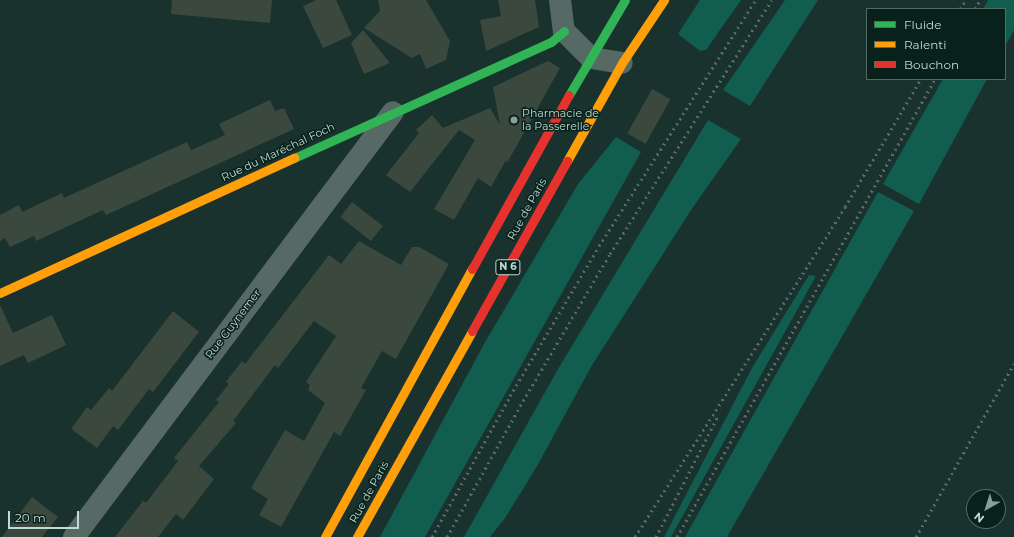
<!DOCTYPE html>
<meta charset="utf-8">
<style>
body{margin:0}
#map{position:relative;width:1014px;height:537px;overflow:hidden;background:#1a322d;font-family:Montserrat,sans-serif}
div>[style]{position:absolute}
.green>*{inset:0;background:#115d4f}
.building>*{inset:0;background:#3b483e;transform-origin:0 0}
.street>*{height:22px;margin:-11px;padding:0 11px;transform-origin:11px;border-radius:11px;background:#566964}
.fast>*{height:9px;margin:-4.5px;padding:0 4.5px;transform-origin:4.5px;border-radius:4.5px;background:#30b455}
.slow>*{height:9px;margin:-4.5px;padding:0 4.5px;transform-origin:4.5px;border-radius:4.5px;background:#ff9f0a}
.jam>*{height:9px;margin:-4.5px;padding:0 4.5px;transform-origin:4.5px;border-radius:4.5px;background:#e5322d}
.rail>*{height:3px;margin-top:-1.5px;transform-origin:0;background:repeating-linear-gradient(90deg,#576a66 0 2px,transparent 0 6px)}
.dots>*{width:11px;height:11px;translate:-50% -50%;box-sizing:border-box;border:2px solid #08211b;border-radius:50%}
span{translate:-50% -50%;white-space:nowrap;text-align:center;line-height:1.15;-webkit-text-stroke:3px #08211b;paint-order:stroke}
.shield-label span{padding:1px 3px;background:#08211b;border:1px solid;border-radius:3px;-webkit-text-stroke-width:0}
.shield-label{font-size:10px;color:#bfdbd3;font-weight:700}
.poi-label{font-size:11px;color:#bfdbd3}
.left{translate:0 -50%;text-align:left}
.street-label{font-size:11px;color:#bfdbd3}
.legend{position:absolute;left:866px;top:8px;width:140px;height:72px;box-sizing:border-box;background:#08211b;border:1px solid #516b65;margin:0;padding:5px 7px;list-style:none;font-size:12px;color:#bfdbd3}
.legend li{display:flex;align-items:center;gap:8px;height:20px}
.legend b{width:20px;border:1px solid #516b65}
.north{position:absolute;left:966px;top:489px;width:40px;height:40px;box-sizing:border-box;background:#08211b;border:1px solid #516b65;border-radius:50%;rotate:219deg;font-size:11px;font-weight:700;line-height:16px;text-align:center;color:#bfdbd3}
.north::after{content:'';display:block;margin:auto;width:14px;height:18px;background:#85a099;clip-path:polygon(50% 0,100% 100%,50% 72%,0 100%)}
.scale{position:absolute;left:8px;top:511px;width:71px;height:18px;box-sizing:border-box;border:2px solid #bfdbd3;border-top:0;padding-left:5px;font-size:12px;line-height:14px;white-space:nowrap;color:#bfdbd3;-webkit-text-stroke:3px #08211b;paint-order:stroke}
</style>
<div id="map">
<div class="green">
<div style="clip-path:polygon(700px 0,741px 0,706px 50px,700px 51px,678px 34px)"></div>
<div style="clip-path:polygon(785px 0,818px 0,750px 106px,723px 90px)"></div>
<div style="clip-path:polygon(988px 0,1014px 0,1014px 30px,1005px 46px,1005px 9px,983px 9px)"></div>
<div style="clip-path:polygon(943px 79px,987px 79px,919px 204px,883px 184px)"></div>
<div style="clip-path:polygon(708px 120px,741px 139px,691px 210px,591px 367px,536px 468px,505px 518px,490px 537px,464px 537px,558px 369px)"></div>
<div style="clip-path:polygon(616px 137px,641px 152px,425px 537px,380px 537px,484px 344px,578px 184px)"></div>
<div style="clip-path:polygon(878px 192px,914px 211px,727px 537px,685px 537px)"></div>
<div style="clip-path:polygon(809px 275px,816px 276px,671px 537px,664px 537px,752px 368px)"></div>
</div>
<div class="building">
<div style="clip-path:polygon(172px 0,272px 0,270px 23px,171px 14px)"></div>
<div style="clip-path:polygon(316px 0,336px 0,352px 35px,323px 48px,303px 6px)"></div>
<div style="clip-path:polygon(378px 0,426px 0,450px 41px,446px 60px,426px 69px,420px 54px,412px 58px,364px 28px,380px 11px)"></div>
<div style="clip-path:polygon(498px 0,535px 0,539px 27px,486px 51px,480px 20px,501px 16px)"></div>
<div style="clip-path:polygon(363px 30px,390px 63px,364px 74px,351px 43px)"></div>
<div style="clip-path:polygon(548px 61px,560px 68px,507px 163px,506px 160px,491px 187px,478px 178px,454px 220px,434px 209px,475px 140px,459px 130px,410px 192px,386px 175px,419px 133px,416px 130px,432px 115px,443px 128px,490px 108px,500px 125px,493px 87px)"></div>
<div style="left:652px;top:89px;width:21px;height:51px;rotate:29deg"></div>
<div style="clip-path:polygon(270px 100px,275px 111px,284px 108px,294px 129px,106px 215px,103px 210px,36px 241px,34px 236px,10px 247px,5px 238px,0 241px,0 215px,19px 205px,22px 212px,62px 193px,64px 198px,187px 142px,191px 150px,225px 135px,219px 124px)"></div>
<div style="left:352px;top:202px;width:39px;height:19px;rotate:38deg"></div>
<div style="clip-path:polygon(359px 241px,401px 265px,412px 247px,419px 247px,449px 264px,396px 359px,382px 351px,361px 388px,366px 390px,340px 436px,334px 432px,281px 527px,259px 515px,268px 499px,251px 488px,285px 430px,304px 441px,325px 403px,308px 390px,310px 385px,306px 382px,336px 336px,314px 321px,278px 368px,275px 365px,233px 421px,236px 423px,199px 466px,214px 479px,183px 520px,176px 514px,158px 537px,115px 537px,143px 501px,146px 503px,178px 461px,174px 458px,219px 402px,216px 400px,229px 384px,226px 382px,242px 361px,245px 364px,329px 255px,341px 264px)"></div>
<div style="clip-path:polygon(0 305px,13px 333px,52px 315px,66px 345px,28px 363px,24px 355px,0 366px)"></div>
<div style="clip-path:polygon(173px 311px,199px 332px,153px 392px,149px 389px,118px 430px,113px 426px,97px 448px,71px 429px,87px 407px,91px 410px,109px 388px,112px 391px)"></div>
<div style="clip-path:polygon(32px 497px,58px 517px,42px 537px,2px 537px)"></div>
</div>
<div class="street">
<div style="left:560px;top:0;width:31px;rotate:83deg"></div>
<div style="left:564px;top:31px;width:38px;rotate:45deg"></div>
<div style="left:591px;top:58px;width:31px;rotate:9deg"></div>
<div style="left:74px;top:537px;width:531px;rotate:-53.11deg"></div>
</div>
<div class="fast">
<div style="left:569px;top:95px;width:110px;rotate:-59.5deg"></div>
<div style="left:294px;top:158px;width:282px;rotate:-24.3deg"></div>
<div style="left:551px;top:42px;width:17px;rotate:-40deg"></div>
</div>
<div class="slow">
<div style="left:567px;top:161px;width:112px;rotate:-60.7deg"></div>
<div style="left:622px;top:63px;width:76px;rotate:-56.3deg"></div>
<div style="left:0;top:293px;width:324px;rotate:-24.7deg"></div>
<div style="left:325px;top:537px;width:306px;rotate:-61.3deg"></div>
<div style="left:357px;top:537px;width:236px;rotate:-60.8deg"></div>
</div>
<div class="jam">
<div style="left:472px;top:269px;width:199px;rotate:-60.9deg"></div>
<div style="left:472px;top:331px;width:195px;rotate:-60.8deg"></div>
</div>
<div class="rail">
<div style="left:960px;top:9px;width:11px;rotate:-56deg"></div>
<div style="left:975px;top:9px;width:10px;rotate:-61deg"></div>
<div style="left:432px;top:537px;width:161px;rotate:-61deg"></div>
<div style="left:510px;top:396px;width:174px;rotate:-59.3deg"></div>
<div style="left:599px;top:246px;width:292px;rotate:-57.5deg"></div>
<div style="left:447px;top:537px;width:156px;rotate:-60.8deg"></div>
<div style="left:523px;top:401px;width:171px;rotate:-59.4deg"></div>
<div style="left:610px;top:254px;width:301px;rotate:-57.5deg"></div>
<div style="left:635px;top:537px;width:391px;rotate:-57.5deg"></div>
<div style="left:845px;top:207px;width:149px;rotate:-59.3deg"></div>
<div style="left:656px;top:537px;width:138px;rotate:-62.9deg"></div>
<div style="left:677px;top:537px;width:526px;rotate:-60.61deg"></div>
<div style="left:916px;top:537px;width:199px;rotate:-60.5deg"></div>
</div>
<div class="dots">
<div style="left:514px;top:120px;background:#85a099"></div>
</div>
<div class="shield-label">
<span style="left:508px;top:267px">N 6</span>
</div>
<div class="poi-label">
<span class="left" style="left:522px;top:120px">Pharmacie de<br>la Passerelle</span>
</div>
<div class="street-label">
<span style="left:278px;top:152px;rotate:-25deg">Rue du Maréchal Foch</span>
<span style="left:527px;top:209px;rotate:-61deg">Rue de Paris</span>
<span style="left:233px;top:324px;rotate:-53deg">Rue Guynemer</span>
<span style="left:369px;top:492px;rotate:-61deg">Rue de Paris</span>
</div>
<ul class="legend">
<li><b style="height:5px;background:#30b455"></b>Fluide</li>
<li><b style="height:5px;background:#ff9f0a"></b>Ralenti</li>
<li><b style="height:5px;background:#e5322d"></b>Bouchon</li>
</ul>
<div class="north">N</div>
<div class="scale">20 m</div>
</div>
